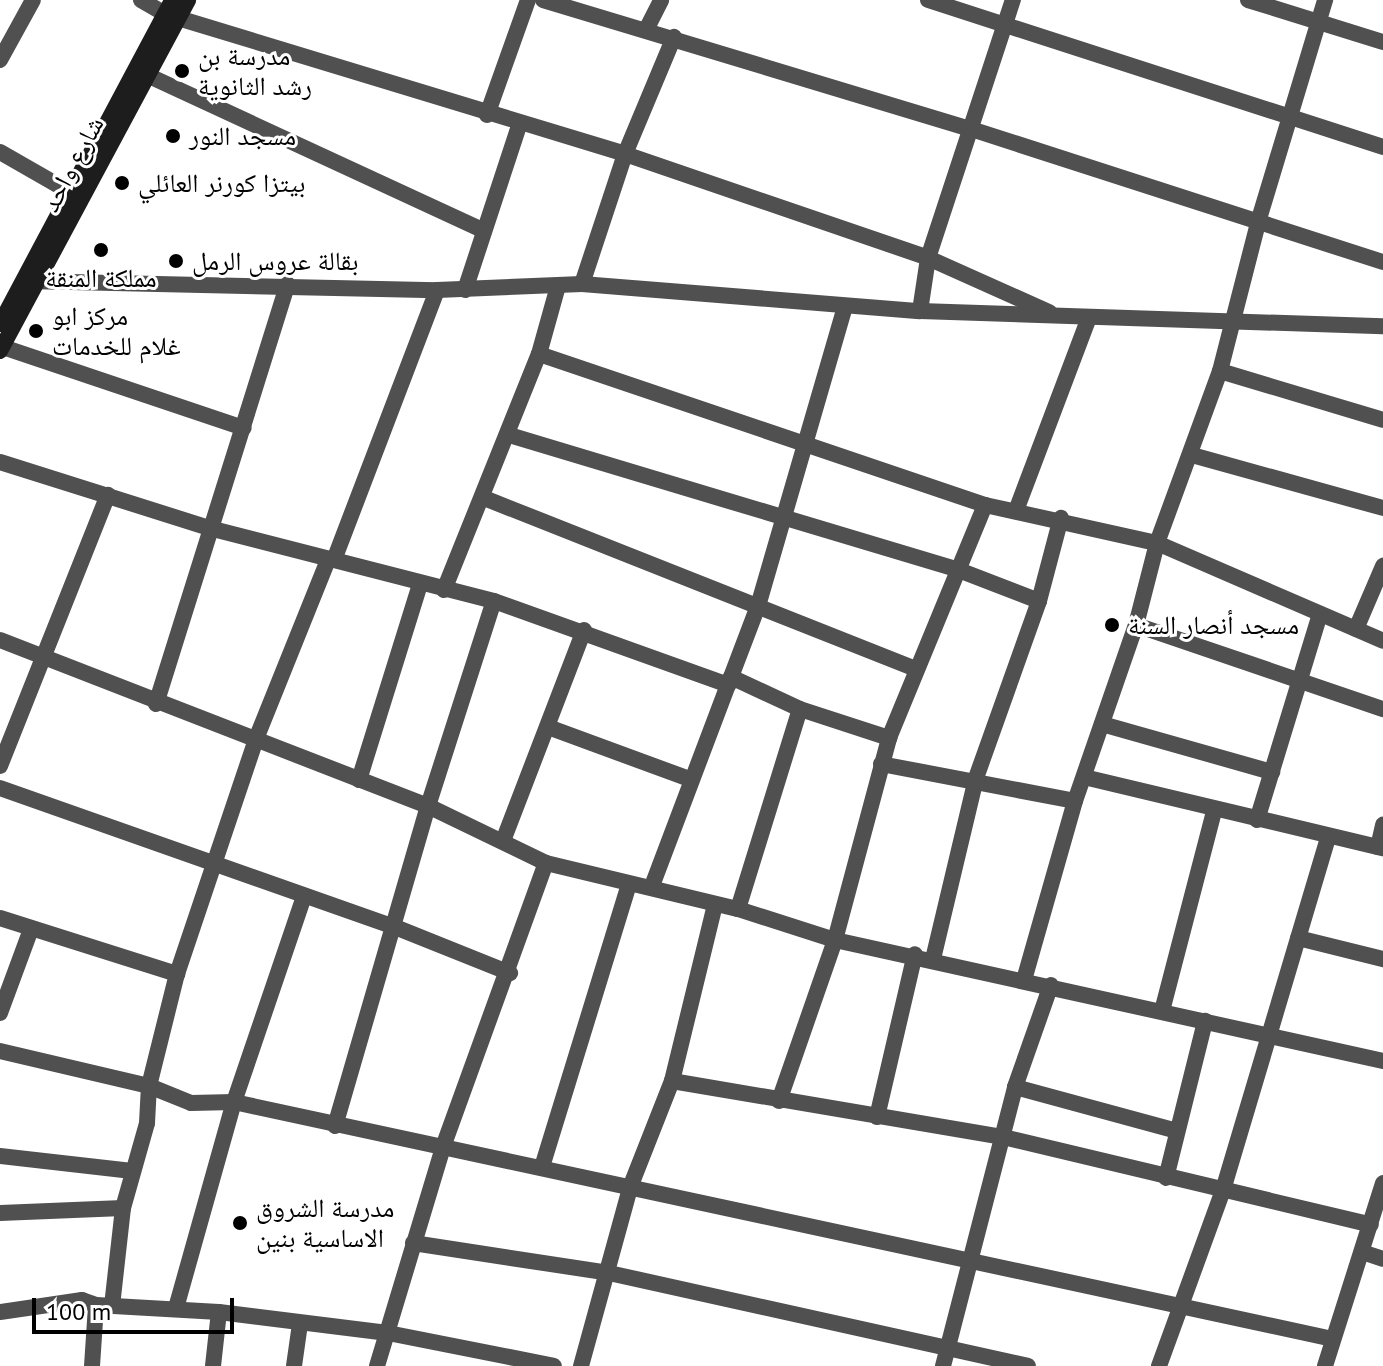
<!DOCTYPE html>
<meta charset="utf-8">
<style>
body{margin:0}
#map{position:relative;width:1383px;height:1366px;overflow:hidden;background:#fff;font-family:"PT Sans","Noto Naskh Arabic",sans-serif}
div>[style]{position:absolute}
.street>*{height:16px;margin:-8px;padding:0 8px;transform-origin:8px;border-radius:8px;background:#505050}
.secondary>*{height:16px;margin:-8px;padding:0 8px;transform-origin:8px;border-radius:8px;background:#1d1d1d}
.dots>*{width:22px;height:22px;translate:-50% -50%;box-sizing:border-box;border:4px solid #fff;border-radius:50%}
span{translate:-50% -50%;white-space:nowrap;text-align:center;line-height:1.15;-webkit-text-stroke:6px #fff;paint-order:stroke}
.poi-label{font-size:26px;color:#000}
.left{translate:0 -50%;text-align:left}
.street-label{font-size:26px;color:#000}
.scale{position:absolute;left:32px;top:1298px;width:202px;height:36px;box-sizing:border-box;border:4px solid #000;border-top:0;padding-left:10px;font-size:24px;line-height:28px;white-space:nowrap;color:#000;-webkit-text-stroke:6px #fff;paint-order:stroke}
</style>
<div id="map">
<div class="street">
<div style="left:141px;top:0;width:28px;rotate:30deg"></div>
<div style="left:543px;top:0;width:444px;rotate:16.8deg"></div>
<div style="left:968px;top:128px;width:436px;rotate:17.9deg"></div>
<div style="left:928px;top:0;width:478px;rotate:17.9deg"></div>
<div style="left:1248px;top:0;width:141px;rotate:17.3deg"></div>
<div style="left:178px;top:18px;width:467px;rotate:16.9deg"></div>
<div style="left:625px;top:154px;width:320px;rotate:18.9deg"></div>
<div style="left:928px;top:258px;width:133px;rotate:24.1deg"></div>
<div style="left:647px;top:28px;width:31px;rotate:-63deg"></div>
<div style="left:0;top:60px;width:68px;rotate:-61.2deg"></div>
<div style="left:147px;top:75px;width:370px;rotate:24.8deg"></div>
<div style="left:487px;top:115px;width:122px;rotate:-70.4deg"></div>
<div style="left:0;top:152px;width:78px;rotate:29.8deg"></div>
<div style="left:26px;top:281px;width:411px;rotate:1.3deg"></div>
<div style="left:437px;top:290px;width:145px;rotate:-2.4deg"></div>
<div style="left:582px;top:284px;width:339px;rotate:4.6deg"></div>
<div style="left:920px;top:311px;width:463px;rotate:1.9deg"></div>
<div style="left:582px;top:284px;width:137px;rotate:-71.7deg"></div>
<div style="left:625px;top:154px;width:127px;rotate:-67.3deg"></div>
<div style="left:465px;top:290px;width:176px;rotate:-71.8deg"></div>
<div style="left:920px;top:311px;width:54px;rotate:-81.4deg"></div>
<div style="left:928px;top:258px;width:272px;rotate:-71.8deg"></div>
<div style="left:0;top:346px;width:257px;rotate:18.6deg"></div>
<div style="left:539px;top:354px;width:471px;rotate:18.7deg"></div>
<div style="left:985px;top:505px;width:176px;rotate:12.5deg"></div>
<div style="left:1157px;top:543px;width:246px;rotate:23.4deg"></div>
<div style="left:1220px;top:371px;width:170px;rotate:16.7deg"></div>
<div style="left:509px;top:435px;width:467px;rotate:16.7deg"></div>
<div style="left:956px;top:569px;width:89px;rotate:21.1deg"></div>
<div style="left:1192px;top:455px;width:198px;rotate:15.5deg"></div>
<div style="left:0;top:462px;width:223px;rotate:17.5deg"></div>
<div style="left:213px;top:529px;width:290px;rotate:14.4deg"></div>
<div style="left:494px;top:601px;width:249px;rotate:19.7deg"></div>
<div style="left:728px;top:685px;width:9px;rotate:-69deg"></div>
<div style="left:731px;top:677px;width:76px;rotate:24.9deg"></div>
<div style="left:800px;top:709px;width:94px;rotate:18deg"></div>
<div style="left:484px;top:498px;width:462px;rotate:21.6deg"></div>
<div style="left:1017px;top:508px;width:204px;rotate:-69.3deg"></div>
<div style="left:334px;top:560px;width:289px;rotate:-69.1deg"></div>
<div style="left:444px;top:590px;width:254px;rotate:-68.1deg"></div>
<div style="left:539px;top:354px;width:71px;rotate:-74.4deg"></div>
<div style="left:1136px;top:625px;width:261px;rotate:18.8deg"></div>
<div style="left:1356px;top:629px;width:69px;rotate:-66.8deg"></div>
<div style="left:0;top:640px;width:459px;rotate:21.2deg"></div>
<div style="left:428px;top:806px;width:131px;rotate:25.8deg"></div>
<div style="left:546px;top:863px;width:197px;rotate:13.5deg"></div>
<div style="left:738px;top:909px;width:102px;rotate:17.7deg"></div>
<div style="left:835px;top:940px;width:561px;rotate:12.45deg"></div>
<div style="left:731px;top:677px;width:76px;rotate:-69.2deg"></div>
<div style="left:758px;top:606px;width:312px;rotate:-73.8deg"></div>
<div style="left:156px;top:704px;width:440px;rotate:-72.6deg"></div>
<div style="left:1102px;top:724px;width:177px;rotate:15.8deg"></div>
<div style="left:548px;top:727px;width:153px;rotate:20.2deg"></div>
<div style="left:881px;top:764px;width:197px;rotate:10.8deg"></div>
<div style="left:0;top:766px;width:292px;rotate:-68.3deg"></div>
<div style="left:1084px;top:777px;width:307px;rotate:13.4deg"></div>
<div style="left:359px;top:780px;width:205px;rotate:-72.7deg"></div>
<div style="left:0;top:788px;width:419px;rotate:19.4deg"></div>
<div style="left:395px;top:927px;width:124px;rotate:21.8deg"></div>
<div style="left:1257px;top:820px;width:215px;rotate:-73deg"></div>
<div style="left:503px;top:841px;width:226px;rotate:-69deg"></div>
<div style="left:1378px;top:847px;width:23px;rotate:-77deg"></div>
<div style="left:652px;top:886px;width:215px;rotate:-69.3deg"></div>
<div style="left:738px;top:909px;width:209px;rotate:-72.8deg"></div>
<div style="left:0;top:918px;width:186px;rotate:17.6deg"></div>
<div style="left:1298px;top:938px;width:88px;rotate:13.9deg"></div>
<div style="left:933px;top:959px;width:186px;rotate:-76.6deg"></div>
<div style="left:976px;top:778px;width:188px;rotate:-70.4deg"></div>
<div style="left:1039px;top:601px;width:86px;rotate:-75.2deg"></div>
<div style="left:1024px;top:980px;width:186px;rotate:-74.1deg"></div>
<div style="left:1075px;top:801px;width:186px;rotate:-70.9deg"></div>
<div style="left:1136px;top:625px;width:85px;rotate:-75.6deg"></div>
<div style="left:1157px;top:543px;width:183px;rotate:-69.9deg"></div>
<div style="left:1220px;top:371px;width:157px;rotate:-75.6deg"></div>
<div style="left:1259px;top:219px;width:229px;rotate:-73.2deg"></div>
<div style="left:1162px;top:1011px;width:207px;rotate:-75.4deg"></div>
<div style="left:0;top:1013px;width:90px;rotate:-69.7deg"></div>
<div style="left:0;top:1051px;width:153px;rotate:13.2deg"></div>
<div style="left:149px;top:1086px;width:45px;rotate:22deg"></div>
<div style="left:191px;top:1103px;width:43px;rotate:-1.3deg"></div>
<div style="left:234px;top:1102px;width:1124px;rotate:12.17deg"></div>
<div style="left:672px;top:1081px;width:336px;rotate:9.6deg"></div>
<div style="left:1003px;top:1137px;width:378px;rotate:13.4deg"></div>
<div style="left:1015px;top:1087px;width:168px;rotate:15.2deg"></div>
<div style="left:779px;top:1101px;width:170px;rotate:-70.8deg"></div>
<div style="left:835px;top:940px;width:209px;rotate:-75deg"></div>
<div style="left:889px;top:738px;width:252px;rotate:-67.6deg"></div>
<div style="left:877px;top:1117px;width:167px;rotate:-76.9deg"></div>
<div style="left:335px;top:1126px;width:333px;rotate:-73.8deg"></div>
<div style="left:428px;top:806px;width:215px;rotate:-72.2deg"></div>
<div style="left:0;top:1156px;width:133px;rotate:6.5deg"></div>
<div style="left:542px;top:1167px;width:293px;rotate:-72.9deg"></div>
<div style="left:1166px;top:1178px;width:162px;rotate:-76deg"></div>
<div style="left:0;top:1213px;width:123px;rotate:-2.3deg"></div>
<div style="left:413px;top:1243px;width:198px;rotate:8.7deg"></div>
<div style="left:609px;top:1273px;width:429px;rotate:12.5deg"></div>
<div style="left:1362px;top:1252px;width:22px;rotate:18deg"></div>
<div style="left:112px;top:1306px;width:99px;rotate:-83.6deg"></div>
<div style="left:123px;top:1208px;width:88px;rotate:-74.2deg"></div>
<div style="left:147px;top:1123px;width:37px;rotate:-87deg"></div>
<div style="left:149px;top:1086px;width:115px;rotate:-76deg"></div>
<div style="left:177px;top:974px;width:248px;rotate:-71.4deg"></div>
<div style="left:256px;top:739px;width:193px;rotate:-68.1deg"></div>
<div style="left:176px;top:1308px;width:214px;rotate:-74.3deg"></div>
<div style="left:234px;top:1102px;width:218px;rotate:-71.2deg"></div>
<div style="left:0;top:1312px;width:83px;rotate:-8.3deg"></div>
<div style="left:82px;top:1300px;width:15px;rotate:20deg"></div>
<div style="left:96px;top:1305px;width:123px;rotate:3.3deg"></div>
<div style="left:219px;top:1312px;width:170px;rotate:7.1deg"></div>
<div style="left:388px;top:1333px;width:169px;rotate:11.2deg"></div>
<div style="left:92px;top:1366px;width:61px;rotate:-86.2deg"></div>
<div style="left:213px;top:1366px;width:54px;rotate:-83.7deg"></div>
<div style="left:294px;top:1366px;width:42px;rotate:-81.9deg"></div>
<div style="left:377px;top:1366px;width:229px;rotate:-73.2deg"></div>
<div style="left:443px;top:1147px;width:302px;rotate:-70.1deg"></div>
<div style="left:581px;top:1366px;width:188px;rotate:-74.6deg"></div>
<div style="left:631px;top:1185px;width:112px;rotate:-68.5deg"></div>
<div style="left:672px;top:1081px;width:181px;rotate:-76.3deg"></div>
<div style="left:943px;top:1366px;width:288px;rotate:-75.5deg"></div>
<div style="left:1015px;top:1087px;width:108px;rotate:-70.6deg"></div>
<div style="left:1159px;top:1366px;width:187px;rotate:-70deg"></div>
<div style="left:1223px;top:1190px;width:368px;rotate:-73.4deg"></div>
<div style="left:1325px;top:1366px;width:192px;rotate:-72.4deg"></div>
</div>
<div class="secondary">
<div style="left:0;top:324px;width:367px;rotate:-62deg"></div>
<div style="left:0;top:351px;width:398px;rotate:-61.8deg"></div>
</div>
<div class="dots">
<div style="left:182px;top:71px;background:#000"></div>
<div style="left:173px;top:136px;background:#000"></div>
<div style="left:122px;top:183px;background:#000"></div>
<div style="left:101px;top:250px;background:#000"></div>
<div style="left:176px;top:261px;background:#000"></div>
<div style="left:36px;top:331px;background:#000"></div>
<div style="left:1112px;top:625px;background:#000"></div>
<div style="left:240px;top:1223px;background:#000"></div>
</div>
<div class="poi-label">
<span class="left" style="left:198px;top:71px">مدرسة بن<br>رشد الثانوية</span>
<span class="left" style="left:189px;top:136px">مسجد النور</span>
<span class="left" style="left:138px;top:183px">بيتزا كورنر العائلي</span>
<span class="left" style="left:192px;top:261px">بقالة عروس الرمل</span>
<span style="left:101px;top:278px">مملكة المنقة</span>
<span class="left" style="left:52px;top:331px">مركز ابو<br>غلام للخدمات</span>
<span class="left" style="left:1128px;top:625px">مسجد أنصار السنة</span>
<span class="left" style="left:256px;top:1223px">مدرسة الشروق<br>الاساسية بنين</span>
</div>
<div class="street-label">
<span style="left:72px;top:164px;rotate:-62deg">شارع واحد</span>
</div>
<div class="scale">100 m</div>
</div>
